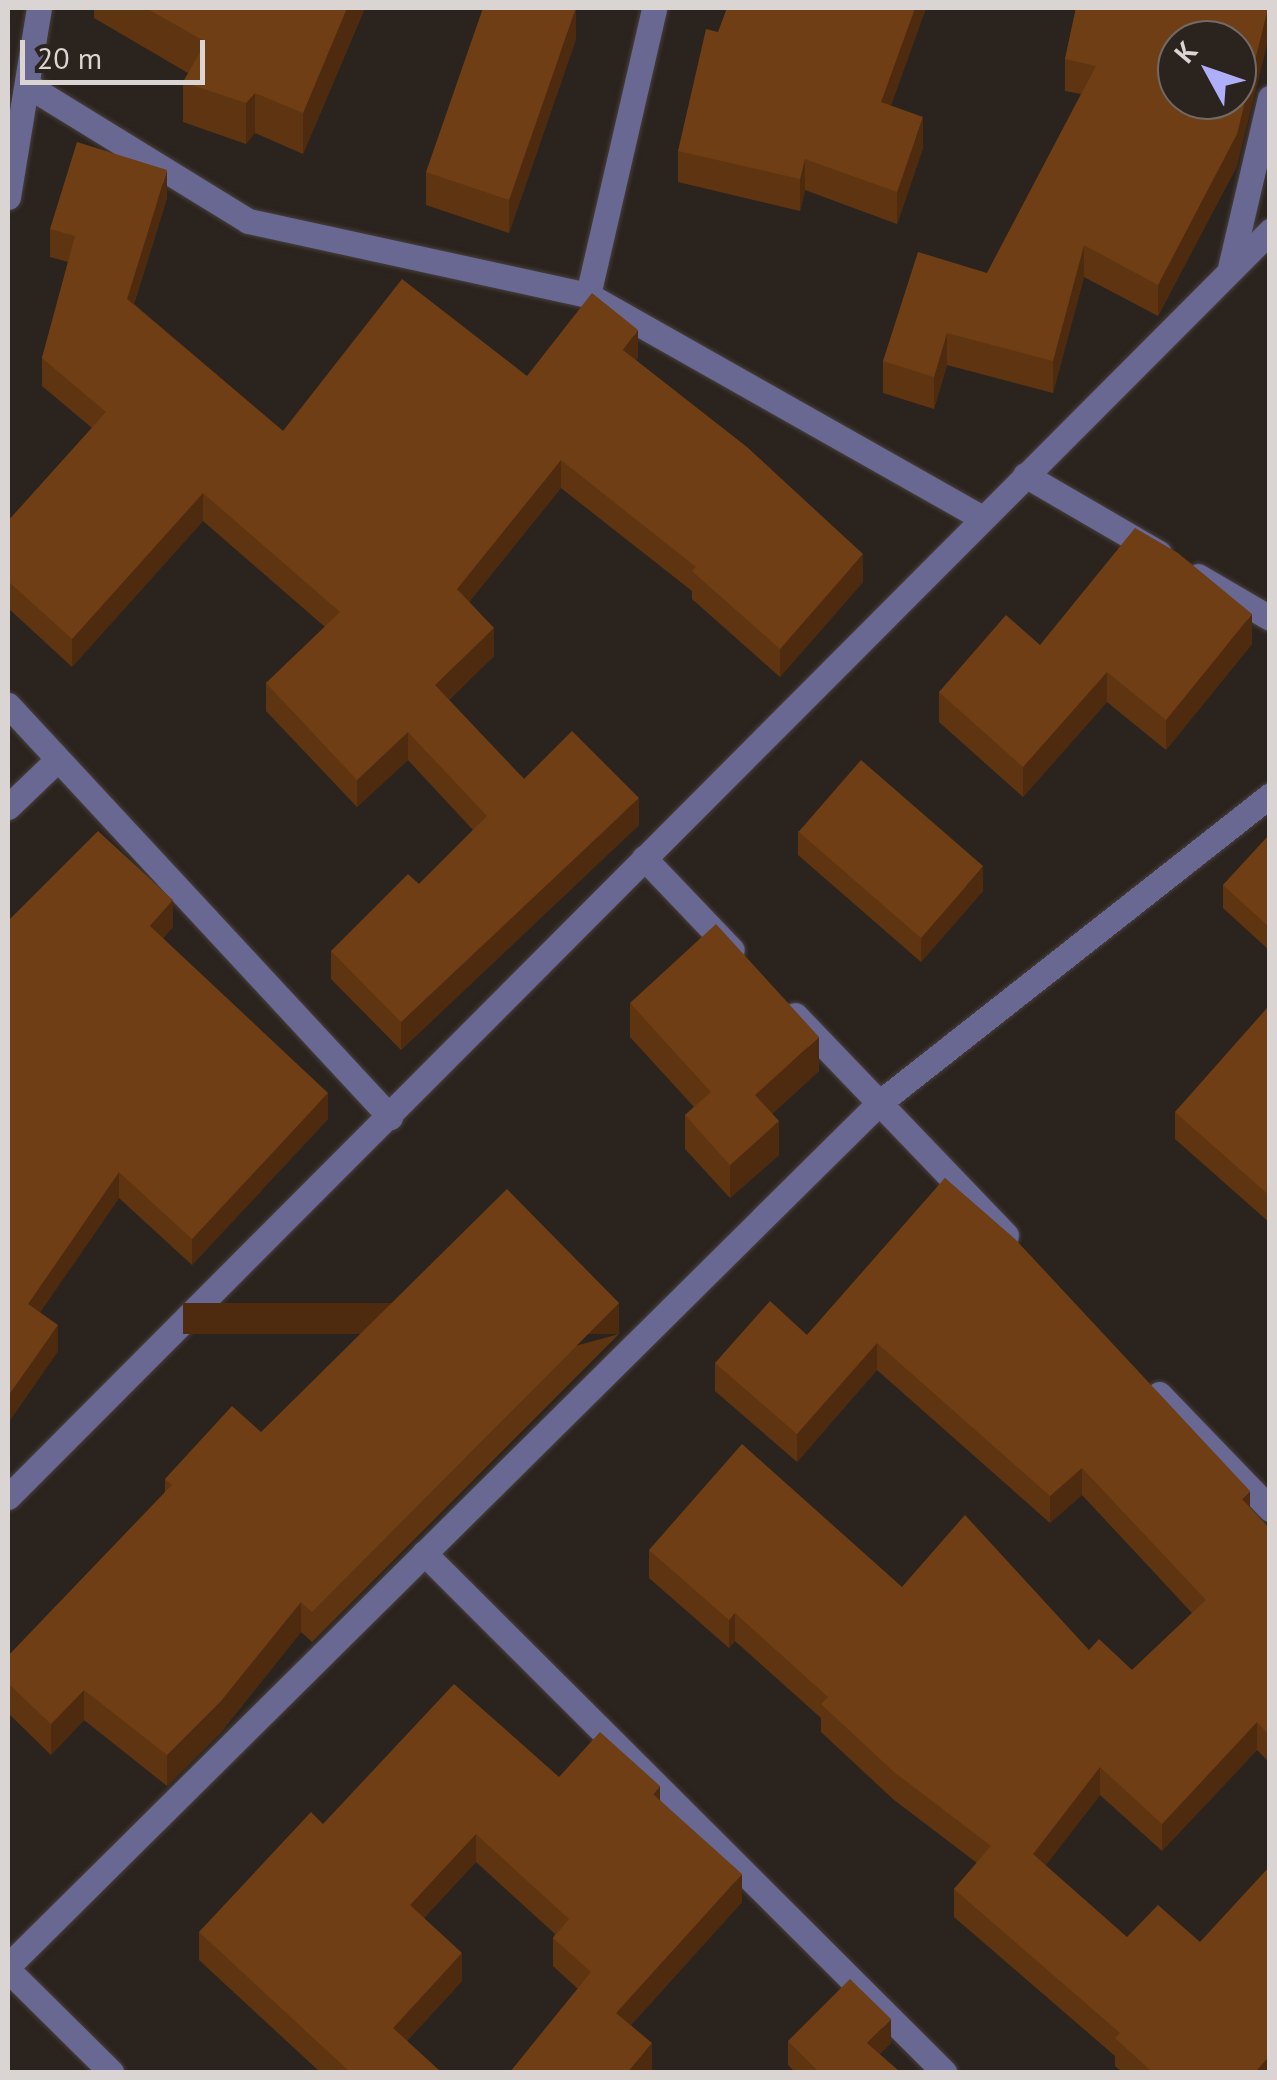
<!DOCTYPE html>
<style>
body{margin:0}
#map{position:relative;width:1277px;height:2080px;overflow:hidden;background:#2b231e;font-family:"PT Sans",sans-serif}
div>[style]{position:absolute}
.roads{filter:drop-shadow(0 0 2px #473f3b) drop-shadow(0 0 2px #473f3b)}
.minor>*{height:25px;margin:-12.5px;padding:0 12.5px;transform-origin:12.5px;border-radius:12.5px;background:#686893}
.wall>*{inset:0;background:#5f3511}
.shaded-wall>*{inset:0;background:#4e2b0e;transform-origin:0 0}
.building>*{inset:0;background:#6f3e14;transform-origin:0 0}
span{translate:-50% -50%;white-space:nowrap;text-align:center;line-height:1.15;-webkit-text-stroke:8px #2b231e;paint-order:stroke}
.frame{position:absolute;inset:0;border:10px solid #dad5d2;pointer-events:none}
.north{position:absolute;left:1157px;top:20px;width:100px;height:100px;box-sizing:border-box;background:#2b231e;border:2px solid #716a66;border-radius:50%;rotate:310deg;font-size:28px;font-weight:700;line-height:40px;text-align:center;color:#dad5d2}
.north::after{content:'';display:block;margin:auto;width:35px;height:45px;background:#aeaefa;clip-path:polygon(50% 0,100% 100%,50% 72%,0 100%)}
.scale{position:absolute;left:20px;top:40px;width:185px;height:45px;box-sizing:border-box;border:5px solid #dad5d2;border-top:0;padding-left:12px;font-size:30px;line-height:35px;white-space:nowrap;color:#dad5d2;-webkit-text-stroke:8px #2b231e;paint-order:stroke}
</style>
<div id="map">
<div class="roads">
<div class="minor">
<div style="left:27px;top:85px;width:259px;rotate:31.6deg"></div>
<div style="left:248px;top:221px;width:348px;rotate:12.3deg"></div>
<div style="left:588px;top:295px;width:453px;rotate:29.5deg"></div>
<div style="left:8px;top:197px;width:192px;rotate:-80.7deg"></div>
<div style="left:1230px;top:268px;width:175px;rotate:-76.8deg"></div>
<div style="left:588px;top:295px;width:294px;rotate:-77deg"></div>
<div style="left:1025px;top:475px;width:155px;rotate:30.2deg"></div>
<div style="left:1198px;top:576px;width:83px;rotate:30.3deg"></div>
<div style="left:8px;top:705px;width:562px;rotate:47.16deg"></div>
<div style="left:8px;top:807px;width:66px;rotate:-43.8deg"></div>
<div style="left:644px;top:858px;width:127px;rotate:46.3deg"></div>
<div style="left:795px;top:1015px;width:305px;rotate:46.2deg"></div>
<div style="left:1159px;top:1394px;width:160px;rotate:46deg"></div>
<div style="left:8px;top:1497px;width:1788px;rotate:-45.09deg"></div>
<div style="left:424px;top:1553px;width:735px;rotate:44.94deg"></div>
<div style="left:8px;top:1966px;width:1226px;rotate:-44.74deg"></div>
<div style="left:879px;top:1103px;width:498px;rotate:-38.2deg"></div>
<div style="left:8px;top:1970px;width:145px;rotate:44.7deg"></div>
</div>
</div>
<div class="wall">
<div style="clip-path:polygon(94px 8px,365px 8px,303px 154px,255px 133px,246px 144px,183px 122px,183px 82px,188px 73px,94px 18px)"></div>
<div style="clip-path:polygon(727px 8px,926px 8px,891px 105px,923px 148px,897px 224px,805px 190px,800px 211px,678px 182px,678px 151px)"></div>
<div style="clip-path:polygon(1076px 8px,1237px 166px,1158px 316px,1084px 277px,1053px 393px,947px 365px,934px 409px,883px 393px,883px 361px,987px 273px,1081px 94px,1065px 91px,1065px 59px)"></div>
<div style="clip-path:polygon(576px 39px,509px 233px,426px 205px,426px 172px)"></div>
<div style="clip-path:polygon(167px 198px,134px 304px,283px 431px,527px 376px,638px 357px,636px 360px,863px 582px,780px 677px,692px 599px,692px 591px,561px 488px,469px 602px,494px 656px,449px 700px,524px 779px,639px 825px,401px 1050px,331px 979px,331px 951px,419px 884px,473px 830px,408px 760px,357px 807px,266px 711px,266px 683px,325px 627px,203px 521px,72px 667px,8px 608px,8px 521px,92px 428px,42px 386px,42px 358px,68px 262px,50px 257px,50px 229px)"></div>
<div style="clip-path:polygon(1252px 644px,1166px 750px,1107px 702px,1023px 797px,939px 722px,939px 692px,1040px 645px)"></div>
<div style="clip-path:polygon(798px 831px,983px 891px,921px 962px,798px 855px)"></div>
<div style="clip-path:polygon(1270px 834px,1270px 951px,1223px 908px,1223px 885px)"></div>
<div style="clip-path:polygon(8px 921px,173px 927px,163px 938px,328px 1119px,192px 1265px,119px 1198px,40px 1312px,58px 1351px,8px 1423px)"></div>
<div style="clip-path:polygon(630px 1003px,819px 1071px,772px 1114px,779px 1155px,730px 1198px,685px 1149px,685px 1115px,694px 1107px,630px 1037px)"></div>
<div style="clip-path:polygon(1270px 1010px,1270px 1223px,1175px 1139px,1175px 1112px)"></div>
<div style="clip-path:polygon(945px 1178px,1270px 1529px,1270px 1763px,1257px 1750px,1162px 1851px,1100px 1795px,1045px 1866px,1270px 2072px,1122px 2072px,1115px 2066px,1115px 2056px,954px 1917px,954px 1889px,977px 1863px,894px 1800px,821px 1732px,821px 1718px,735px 1641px,729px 1648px,649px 1578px,649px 1550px,902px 1587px,1089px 1650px,1132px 1670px,1192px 1613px,1082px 1495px,1050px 1523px,877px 1370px,797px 1462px,715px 1391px,715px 1363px,807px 1335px)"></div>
<div style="clip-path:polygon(619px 1334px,312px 1642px,301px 1632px,221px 1732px,167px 1786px,84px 1720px,51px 1755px,8px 1713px,8px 1656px,165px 1492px,165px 1479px,261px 1432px)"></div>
<div style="clip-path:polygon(559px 1777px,660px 1800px,742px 1902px,631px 2025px,652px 2071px,578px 1989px,553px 1966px,553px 1938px,555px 1934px,476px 1862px,424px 1918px,462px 1981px,407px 2041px,441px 2072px,320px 2072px,199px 1960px,199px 1932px,323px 1824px)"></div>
<div style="clip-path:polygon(788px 2041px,891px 2043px,879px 2054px,900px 2072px,795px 2072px,788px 2065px)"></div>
</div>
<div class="shaded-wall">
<div style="clip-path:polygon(347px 8px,365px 8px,303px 154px,303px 113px)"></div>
<div style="clip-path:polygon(576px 8px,576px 39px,509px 233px,509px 200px)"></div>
<div style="clip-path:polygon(915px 8px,926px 8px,881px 133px,881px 102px)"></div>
<div style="clip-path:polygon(1268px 8px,1270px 8px,1270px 33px,1237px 166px,1158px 316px,1158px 285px)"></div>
<div style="clip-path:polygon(255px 93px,255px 133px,246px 144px,246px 103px)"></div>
<div style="clip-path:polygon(923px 117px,923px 148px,897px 224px,897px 192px)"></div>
<div style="clip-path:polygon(805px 159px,805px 190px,800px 211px,800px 179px)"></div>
<div style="clip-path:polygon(167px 170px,167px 198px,127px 326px,127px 299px)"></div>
<div style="clip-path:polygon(1084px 245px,1084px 277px,1053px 393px,1053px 361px)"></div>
<div style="clip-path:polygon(638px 330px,638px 357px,623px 378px,623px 350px)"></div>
<div style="clip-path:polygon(947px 333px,947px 365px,934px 409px,934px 377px)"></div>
<div style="clip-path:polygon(561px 460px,561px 488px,457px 617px,457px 589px)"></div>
<div style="clip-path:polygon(203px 493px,203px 521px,72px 667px,72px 639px)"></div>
<div style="clip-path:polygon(863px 554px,863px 582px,780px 677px,780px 649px)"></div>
<div style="clip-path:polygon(1252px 614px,1252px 644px,1166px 750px,1166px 720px)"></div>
<div style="clip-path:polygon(494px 628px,494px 656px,435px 713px,435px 685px)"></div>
<div style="clip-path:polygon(1107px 672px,1107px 702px,1023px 797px,1023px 767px)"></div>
<div style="clip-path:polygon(408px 732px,408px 760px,357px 807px,357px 780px)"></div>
<div style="clip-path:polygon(639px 798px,639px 825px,401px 1050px,401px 1022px)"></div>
<div style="clip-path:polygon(983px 867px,983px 891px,921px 962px,921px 938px)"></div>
<div style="clip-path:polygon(173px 900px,173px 927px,150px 952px,150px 926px)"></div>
<div style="clip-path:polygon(819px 1037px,819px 1071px,755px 1129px,755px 1095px)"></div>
<div style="clip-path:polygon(328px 1093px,328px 1119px,192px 1265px,192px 1239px)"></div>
<div style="clip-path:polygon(779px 1121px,779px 1155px,730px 1198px,730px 1165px)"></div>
<div style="clip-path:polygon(119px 1172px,119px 1198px,28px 1330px,28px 1304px)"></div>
<div style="left:619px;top:1303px;width:31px;height:436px;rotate:90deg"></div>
<div style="clip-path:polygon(58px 1325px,58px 1351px,8px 1423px,8px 1396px)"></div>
<div style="clip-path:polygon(877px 1343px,877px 1370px,797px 1462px,797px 1434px)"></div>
<div style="clip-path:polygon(1082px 1468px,1082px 1495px,1050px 1523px,1050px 1496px)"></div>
<div style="clip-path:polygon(1250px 1491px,1250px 1519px,1242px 1499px)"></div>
<div style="clip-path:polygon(301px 1602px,301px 1632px,221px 1732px,167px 1786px,167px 1755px)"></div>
<div style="clip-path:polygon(735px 1613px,735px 1641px,729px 1648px,729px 1620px)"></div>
<div style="clip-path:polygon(84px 1690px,84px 1720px,51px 1755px,51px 1724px)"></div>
<div style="clip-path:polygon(1257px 1722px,1257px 1750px,1162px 1851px,1162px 1824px)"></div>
<div style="clip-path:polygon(1100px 1767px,1100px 1795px,1033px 1882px,1033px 1854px)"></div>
<div style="clip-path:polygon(660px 1786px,660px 1814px,653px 1794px)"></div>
<div style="clip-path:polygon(476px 1834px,476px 1862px,410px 1933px,410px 1905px)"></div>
<div style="clip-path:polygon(742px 1874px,742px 1902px,616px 2042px,616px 2013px)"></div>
<div style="clip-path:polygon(462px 1953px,462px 1981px,393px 2056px,393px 2028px)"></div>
<div style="clip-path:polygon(891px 2019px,891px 2043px,867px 2067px,867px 2043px)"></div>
<div style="clip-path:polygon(652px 2043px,652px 2071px,651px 2072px,628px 2072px)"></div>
<div style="clip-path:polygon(1270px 2056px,1270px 2072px,1255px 2072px)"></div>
</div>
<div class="building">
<div style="clip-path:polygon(146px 8px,347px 8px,303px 113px,255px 93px,246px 103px,183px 82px,206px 42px)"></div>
<div style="clip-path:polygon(483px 8px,576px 8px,509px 200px,426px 172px)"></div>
<div style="clip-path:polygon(727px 8px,915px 8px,881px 102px,923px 117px,897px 192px,805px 159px,800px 179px,678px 151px,706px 29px,718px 32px)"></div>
<div style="clip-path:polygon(evenodd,1076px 8px,1268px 8px,1237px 134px,1158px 285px,1084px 245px,1053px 361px,947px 333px,934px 377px,883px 361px,918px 252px,987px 273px,1096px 66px,1065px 59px,1076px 8px,1177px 40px,1237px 40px,1237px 100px,1177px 100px,1177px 40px)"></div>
<div style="clip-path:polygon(77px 142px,167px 170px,127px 299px,283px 431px,402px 279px,527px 376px,592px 293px,638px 330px,623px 350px,747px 447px,863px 554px,780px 649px,692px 571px,696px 567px,561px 460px,457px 589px,494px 628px,435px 685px,524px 779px,572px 731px,639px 798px,401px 1022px,331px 951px,408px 874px,419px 884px,487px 816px,408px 732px,357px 780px,266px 683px,340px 612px,203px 493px,72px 639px,8px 581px,8px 521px,106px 412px,42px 358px,75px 236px,50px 229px)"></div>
<div style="clip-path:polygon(1135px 528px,1178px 553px,1252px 614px,1166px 720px,1107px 672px,1023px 767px,939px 692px,1006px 615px,1040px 645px)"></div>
<div style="left:861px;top:760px;width:162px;height:95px;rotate:41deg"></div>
<div style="clip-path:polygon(98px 831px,173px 900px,150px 926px,328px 1093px,192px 1239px,119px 1172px,28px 1304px,58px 1325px,8px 1396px,8px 921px)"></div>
<div style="clip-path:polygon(1270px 834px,1270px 928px,1223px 885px)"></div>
<div style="clip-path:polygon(716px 924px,819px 1037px,755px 1095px,779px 1121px,730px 1165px,685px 1115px,711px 1092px,630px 1003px)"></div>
<div style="clip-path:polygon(1267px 1008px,1270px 1010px,1270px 1196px,1175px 1112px)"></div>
<div style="clip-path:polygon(945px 1178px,1015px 1239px,1250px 1491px,1242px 1499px,1270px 1529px,1270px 1736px,1257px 1722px,1162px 1824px,1100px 1767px,1033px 1854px,1127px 1937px,1158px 1905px,1200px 1942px,1270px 1866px,1270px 2056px,1255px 2072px,1152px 2072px,1115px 2038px,1120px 2033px,954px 1889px,991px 1846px,894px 1772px,821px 1704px,828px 1697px,735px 1613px,729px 1620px,649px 1550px,742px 1444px,902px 1587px,965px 1515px,1089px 1650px,1099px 1639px,1132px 1670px,1206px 1600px,1082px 1468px,1050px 1496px,877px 1343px,797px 1434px,715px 1363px,770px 1301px,807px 1335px)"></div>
<div style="clip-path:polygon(507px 1189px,619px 1303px,312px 1612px,301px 1602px,221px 1701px,167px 1755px,84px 1690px,51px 1724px,8px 1683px,8px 1656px,172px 1485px,165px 1479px,232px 1406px,261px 1432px)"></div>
<div style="clip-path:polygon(454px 1684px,559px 1777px,600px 1732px,660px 1786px,653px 1794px,742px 1874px,616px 2013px,652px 2043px,628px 2072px,510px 2072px,591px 1972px,553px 1938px,569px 1919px,476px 1834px,410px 1905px,462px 1953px,393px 2028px,441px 2072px,350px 2072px,199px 1932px,311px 1812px,323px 1824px)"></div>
<div style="clip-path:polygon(850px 1979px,891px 2019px,867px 2043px,900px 2072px,819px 2072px,788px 2041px)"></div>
</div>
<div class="frame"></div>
<div class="north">K</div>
<div class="scale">20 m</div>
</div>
